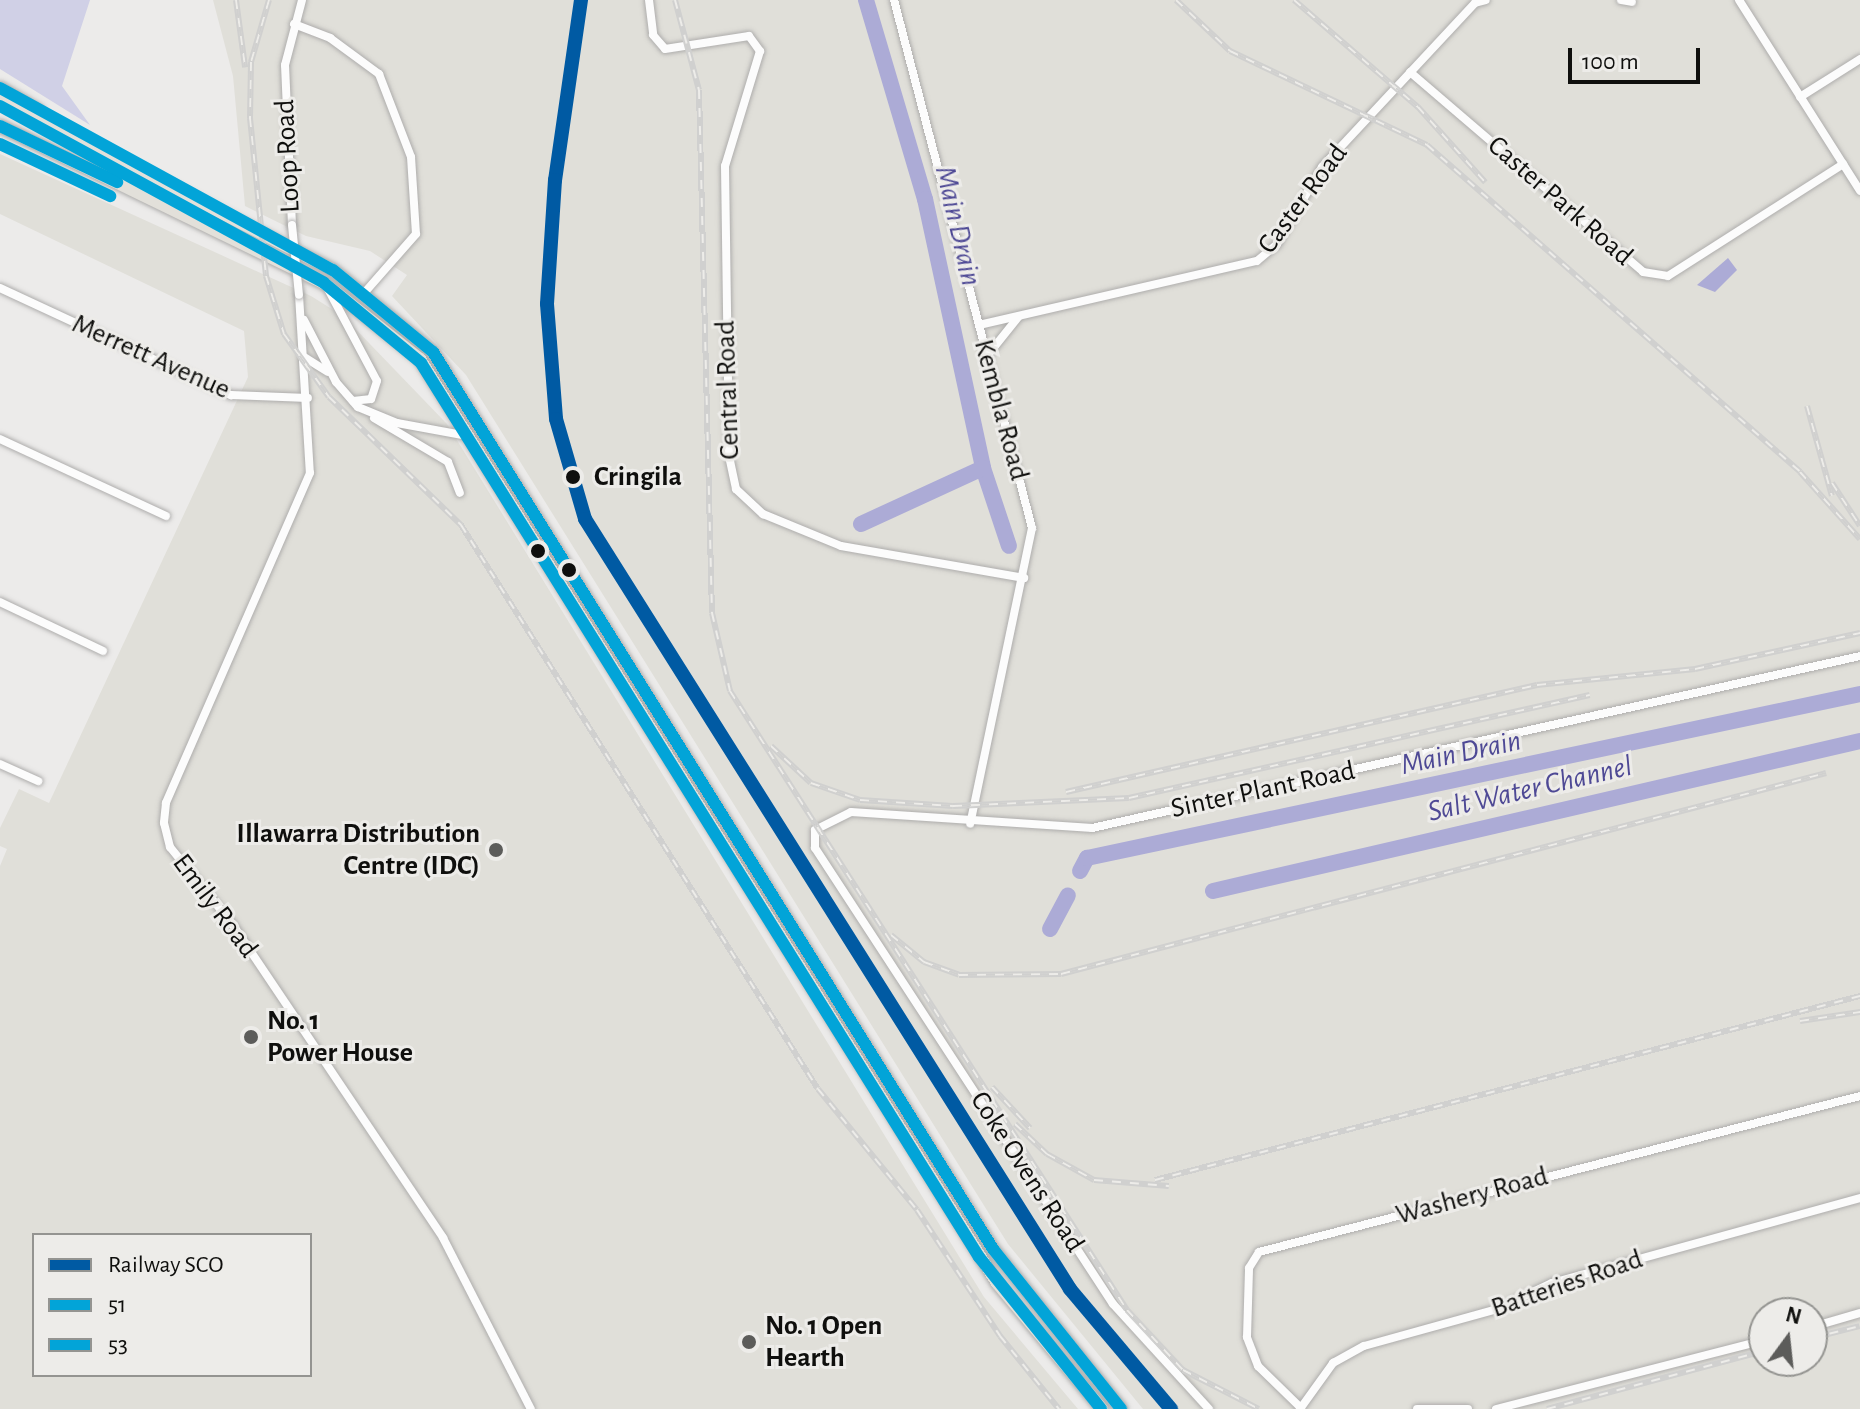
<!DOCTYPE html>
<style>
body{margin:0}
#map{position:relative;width:1860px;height:1409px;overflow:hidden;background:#ecebea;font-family:"Alegreya Sans",sans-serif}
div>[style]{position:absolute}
.built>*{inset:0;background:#e0dfd9}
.green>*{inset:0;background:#d0d0e6}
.water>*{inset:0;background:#acabd6}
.river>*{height:16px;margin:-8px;padding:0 8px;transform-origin:8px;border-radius:8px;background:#acabd6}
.roads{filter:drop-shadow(0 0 2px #aeadac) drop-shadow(0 0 2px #aeadac)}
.street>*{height:8px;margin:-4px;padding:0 4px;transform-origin:4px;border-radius:4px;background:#fcfcfc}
.primary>*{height:12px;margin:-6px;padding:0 6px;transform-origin:6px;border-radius:6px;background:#e2e0da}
.rail>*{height:6px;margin-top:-3px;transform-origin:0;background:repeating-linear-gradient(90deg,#edece9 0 9px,#d0d0cf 0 18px);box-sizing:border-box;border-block:2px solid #d0d0cf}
.bridges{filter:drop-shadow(0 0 2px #aeadac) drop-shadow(0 0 2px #aeadac)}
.street-bridge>*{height:8px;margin:-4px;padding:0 4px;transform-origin:4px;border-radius:4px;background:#fcfcfc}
.bus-1>*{height:12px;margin:-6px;padding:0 6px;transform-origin:6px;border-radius:6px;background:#02a4d8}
.bus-2>*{height:12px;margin:-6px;padding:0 6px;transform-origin:6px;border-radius:6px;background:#02a4d8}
.rail-1>*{height:14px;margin:-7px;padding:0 7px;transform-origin:7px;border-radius:7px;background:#005aa3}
.dots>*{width:22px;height:22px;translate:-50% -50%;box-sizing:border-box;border:4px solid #edece9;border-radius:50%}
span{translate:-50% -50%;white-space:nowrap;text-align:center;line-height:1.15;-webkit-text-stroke:6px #edece9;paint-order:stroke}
.street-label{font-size:28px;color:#0f0f0d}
.stop-label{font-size:28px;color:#0f0f0d;font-weight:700}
.left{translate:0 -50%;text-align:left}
.poi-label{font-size:28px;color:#0f0f0d;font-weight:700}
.right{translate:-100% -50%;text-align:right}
.water-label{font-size:30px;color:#4e4995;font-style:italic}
.legend{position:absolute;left:32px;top:1233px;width:280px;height:144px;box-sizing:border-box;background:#edece9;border:2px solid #949491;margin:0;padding:10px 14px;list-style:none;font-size:24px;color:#0f0f0d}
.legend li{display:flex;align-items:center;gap:16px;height:40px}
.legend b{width:40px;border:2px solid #949491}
.north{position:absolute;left:1748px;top:1297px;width:80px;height:80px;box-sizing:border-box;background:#edece9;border:2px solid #949491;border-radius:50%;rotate:15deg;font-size:22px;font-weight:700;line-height:32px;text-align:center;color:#0f0f0d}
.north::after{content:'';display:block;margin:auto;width:28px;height:36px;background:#5c5c5a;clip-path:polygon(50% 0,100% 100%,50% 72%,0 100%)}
.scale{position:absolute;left:1568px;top:48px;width:132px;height:36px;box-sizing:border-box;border:4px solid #0f0f0d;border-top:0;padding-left:10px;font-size:24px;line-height:28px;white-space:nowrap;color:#0f0f0d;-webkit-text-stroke:6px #edece9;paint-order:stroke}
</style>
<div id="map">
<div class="built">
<div style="clip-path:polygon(evenodd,213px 0,1860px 0,1860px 1409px,1143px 1409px,1008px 1244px,466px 375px,392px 296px,407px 275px,370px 251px,306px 236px,245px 206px,233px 76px,213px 0,1764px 1313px,1812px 1313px,1812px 1361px,1764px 1361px,1764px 1313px)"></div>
<div style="clip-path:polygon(evenodd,0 154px,311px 296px,343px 316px,447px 424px,984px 1297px,1078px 1409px,0 1409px,0 866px,7px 849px,0 846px,0 828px,19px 789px,49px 803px,248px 377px,244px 331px,0 214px,0 154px,34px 1235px,310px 1235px,310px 1375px,34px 1375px,34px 1235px)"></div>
</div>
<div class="green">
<div style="clip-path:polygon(0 0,90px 0,62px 86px,90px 125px,0 69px)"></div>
</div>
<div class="water">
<div style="clip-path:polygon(1728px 258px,1737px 270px,1715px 292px,1697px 285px)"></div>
</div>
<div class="river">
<div style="left:866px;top:0;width:208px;rotate:73.5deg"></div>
<div style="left:925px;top:199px;width:275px;rotate:77.8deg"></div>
<div style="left:983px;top:468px;width:82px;rotate:71.6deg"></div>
<div style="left:861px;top:524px;width:134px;rotate:-24.7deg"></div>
<div style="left:1080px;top:871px;width:15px;rotate:-62deg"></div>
<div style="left:1087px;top:858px;width:790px;rotate:-11.98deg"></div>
<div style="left:1213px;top:891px;width:664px;rotate:-13.05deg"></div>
<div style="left:1050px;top:929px;width:38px;rotate:-62deg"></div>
</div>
<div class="roads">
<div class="street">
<div style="left:649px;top:0;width:35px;rotate:83deg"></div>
<div style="left:653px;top:35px;width:18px;rotate:49deg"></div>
<div style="left:665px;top:49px;width:85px;rotate:-8.8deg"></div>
<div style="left:749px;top:36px;width:19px;rotate:54deg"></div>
<div style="left:760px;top:51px;width:120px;rotate:106.9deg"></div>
<div style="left:725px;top:166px;width:290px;rotate:89.2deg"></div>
<div style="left:729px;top:456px;width:34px;rotate:78deg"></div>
<div style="left:736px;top:489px;width:37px;rotate:43deg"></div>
<div style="left:763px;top:514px;width:84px;rotate:22.3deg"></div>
<div style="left:841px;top:546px;width:186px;rotate:9.9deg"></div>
<div style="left:894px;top:0;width:546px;rotate:75.35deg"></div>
<div style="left:1032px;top:528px;width:302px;rotate:101.8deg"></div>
<div style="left:1621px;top:0;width:11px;rotate:10deg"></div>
<div style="left:1739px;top:0;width:226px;rotate:57.6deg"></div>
<div style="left:294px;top:24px;width:39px;rotate:21deg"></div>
<div style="left:330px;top:38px;width:61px;rotate:36.3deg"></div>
<div style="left:379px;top:74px;width:89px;rotate:68.9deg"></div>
<div style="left:411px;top:157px;width:77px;rotate:86.3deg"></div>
<div style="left:416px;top:234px;width:76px;rotate:131.3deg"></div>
<div style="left:1410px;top:72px;width:307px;rotate:40.6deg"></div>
<div style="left:1643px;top:272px;width:25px;rotate:9deg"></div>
<div style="left:1668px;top:276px;width:208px;rotate:-32.6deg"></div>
<div style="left:1800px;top:97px;width:71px;rotate:-32.3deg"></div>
<div style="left:292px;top:225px;width:160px;rotate:-92.5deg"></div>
<div style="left:285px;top:65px;width:67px;rotate:-75.3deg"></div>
<div style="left:327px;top:287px;width:106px;rotate:62deg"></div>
<div style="left:377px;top:381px;width:19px;rotate:108deg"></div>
<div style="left:371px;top:399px;width:18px;rotate:174deg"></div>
<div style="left:0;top:288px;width:255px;rotate:24.9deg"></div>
<div style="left:231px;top:395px;width:77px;rotate:2.2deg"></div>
<div style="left:299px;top:295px;width:178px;rotate:86.5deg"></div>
<div style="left:310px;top:473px;width:360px;rotate:113.6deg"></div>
<div style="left:166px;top:803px;width:20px;rotate:96deg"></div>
<div style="left:164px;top:823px;width:25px;rotate:76deg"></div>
<div style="left:170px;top:847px;width:100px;rotate:51.1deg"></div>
<div style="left:233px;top:925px;width:377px;rotate:56.1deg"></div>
<div style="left:443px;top:1238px;width:192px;rotate:62.8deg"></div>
<div style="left:304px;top:320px;width:70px;rotate:62.7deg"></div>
<div style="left:336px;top:382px;width:33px;rotate:49deg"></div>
<div style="left:358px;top:407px;width:42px;rotate:22.3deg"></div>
<div style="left:397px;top:423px;width:72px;rotate:10.4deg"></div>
<div style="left:979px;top:325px;width:285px;rotate:-13deg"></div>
<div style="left:1257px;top:261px;width:26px;rotate:-40deg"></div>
<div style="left:1277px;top:244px;width:89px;rotate:-59.7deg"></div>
<div style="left:1322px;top:167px;width:224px;rotate:-47deg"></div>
<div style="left:1475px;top:3px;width:11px;rotate:-15deg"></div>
<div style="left:987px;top:356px;width:51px;rotate:-51.3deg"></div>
<div style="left:304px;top:357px;width:28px;rotate:32deg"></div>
<div style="left:374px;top:418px;width:86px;rotate:30.7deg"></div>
<div style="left:448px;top:462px;width:33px;rotate:69deg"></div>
<div style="left:0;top:439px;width:183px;rotate:24.9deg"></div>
<div style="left:0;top:602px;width:114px;rotate:25.4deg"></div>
<div style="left:0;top:764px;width:42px;rotate:24.1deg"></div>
<div style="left:1812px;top:1327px;width:50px;rotate:-16.3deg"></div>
<div style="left:1301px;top:1408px;width:60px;rotate:-135.7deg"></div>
<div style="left:1258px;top:1366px;width:31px;rotate:-111deg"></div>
<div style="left:1247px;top:1337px;width:69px;rotate:-88.3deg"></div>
<div style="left:1249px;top:1268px;width:19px;rotate:-58deg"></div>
<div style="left:1259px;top:1252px;width:621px;rotate:-14.55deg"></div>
<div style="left:1209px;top:1409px;width:142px;rotate:-132.4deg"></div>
<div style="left:1113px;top:1304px;width:545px;rotate:-123.16deg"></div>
<div style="left:815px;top:848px;width:18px;rotate:-90deg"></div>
<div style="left:815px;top:830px;width:40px;rotate:-26.6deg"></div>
<div style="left:851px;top:812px;width:242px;rotate:3.8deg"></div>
<div style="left:1092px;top:828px;width:787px;rotate:-12.62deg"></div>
<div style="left:1300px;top:1409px;width:57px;rotate:-54.3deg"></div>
<div style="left:1333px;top:1363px;width:35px;rotate:-29deg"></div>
<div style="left:1364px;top:1346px;width:138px;rotate:-15.5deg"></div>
<div style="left:1497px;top:1309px;width:61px;rotate:-25.3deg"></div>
<div style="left:1552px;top:1283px;width:320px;rotate:-15.4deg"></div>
<div style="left:1417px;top:1409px;width:51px"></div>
<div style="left:1496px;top:1409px;width:277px;rotate:-14.4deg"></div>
</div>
<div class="primary">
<div style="left:0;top:88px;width:45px;rotate:30.5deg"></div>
<div style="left:0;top:101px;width:373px;rotate:26.9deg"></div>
<div style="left:333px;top:270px;width:129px;rotate:39.4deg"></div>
<div style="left:433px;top:352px;width:1057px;rotate:58.02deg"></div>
<div style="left:993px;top:1249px;width:205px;rotate:51.3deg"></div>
<div style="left:0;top:126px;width:360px;rotate:25.9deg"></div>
<div style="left:324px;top:283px;width:122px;rotate:38.4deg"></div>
<div style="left:420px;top:359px;width:1089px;rotate:58.02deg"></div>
<div style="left:997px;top:1283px;width:164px;rotate:50.2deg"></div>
</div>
</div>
<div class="rail">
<div style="left:236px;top:0;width:68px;rotate:82.3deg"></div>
<div style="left:269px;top:0;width:65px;rotate:106.2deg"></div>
<div style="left:251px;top:62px;width:56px;rotate:91deg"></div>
<div style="left:250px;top:118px;width:159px;rotate:84.2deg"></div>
<div style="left:266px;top:276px;width:61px;rotate:72.8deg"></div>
<div style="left:284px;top:334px;width:77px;rotate:54.5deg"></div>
<div style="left:329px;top:397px;width:184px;rotate:44.1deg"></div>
<div style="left:461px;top:525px;width:667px;rotate:57.67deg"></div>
<div style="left:818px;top:1089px;width:156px;rotate:50.7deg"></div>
<div style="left:917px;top:1210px;width:151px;rotate:56.6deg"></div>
<div style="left:1000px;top:1336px;width:94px;rotate:51.1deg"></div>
<div style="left:675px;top:0;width:93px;rotate:75.1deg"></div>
<div style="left:699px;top:90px;width:523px;rotate:88.58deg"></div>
<div style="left:712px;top:613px;width:80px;rotate:77deg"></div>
<div style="left:730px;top:691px;width:735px;rotate:57.33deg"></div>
<div style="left:1127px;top:1310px;width:82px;rotate:47deg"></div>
<div style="left:1183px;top:1370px;width:85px;rotate:27.2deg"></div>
<div style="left:1176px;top:0;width:74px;rotate:43.4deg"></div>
<div style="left:1230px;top:51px;width:218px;rotate:25.5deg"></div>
<div style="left:1427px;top:145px;width:496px;rotate:41.2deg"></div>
<div style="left:1800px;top:472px;width:90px;rotate:48.2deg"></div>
<div style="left:1294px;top:0;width:164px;rotate:40.8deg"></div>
<div style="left:1418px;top:107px;width:101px;rotate:48.2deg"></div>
<div style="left:1807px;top:406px;width:93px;rotate:74.5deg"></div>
<div style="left:1832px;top:483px;width:51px;rotate:56.9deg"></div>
<div style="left:771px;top:746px;width:54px;rotate:42.8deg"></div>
<div style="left:811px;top:783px;width:52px;rotate:19.1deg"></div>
<div style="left:860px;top:800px;width:93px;rotate:3.7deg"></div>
<div style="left:953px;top:806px;width:176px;rotate:-2.6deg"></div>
<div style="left:1129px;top:798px;width:472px;rotate:-12.6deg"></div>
<div style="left:1066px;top:792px;width:483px;rotate:-12.8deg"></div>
<div style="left:1537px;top:685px;width:159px;rotate:-5.8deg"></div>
<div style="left:1695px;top:669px;width:169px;rotate:-12.3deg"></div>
<div style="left:891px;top:935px;width:43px;rotate:39.3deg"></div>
<div style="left:924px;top:962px;width:37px;rotate:20deg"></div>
<div style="left:959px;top:975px;width:102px;rotate:-0.6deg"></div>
<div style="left:1061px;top:974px;width:791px;rotate:-14.72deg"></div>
<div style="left:1800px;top:1021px;width:61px;rotate:-8.5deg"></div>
<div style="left:992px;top:1087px;width:56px;rotate:47.2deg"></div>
<div style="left:1015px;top:1124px;width:44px;rotate:43.2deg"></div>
<div style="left:1047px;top:1154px;width:54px;rotate:29deg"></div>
<div style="left:1094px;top:1180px;width:75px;rotate:4.6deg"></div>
<div style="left:1155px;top:1180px;width:729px;rotate:-14.63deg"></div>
<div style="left:1812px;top:1338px;width:49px;rotate:-14deg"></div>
<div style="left:1547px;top:1409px;width:225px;rotate:-15deg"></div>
</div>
<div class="bridges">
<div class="street-bridge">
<div style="left:292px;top:225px;width:70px;rotate:84.3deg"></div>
</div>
</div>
<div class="bus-1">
<div style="left:0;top:88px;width:379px;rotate:28.7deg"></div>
<div style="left:333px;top:270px;width:129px;rotate:39.4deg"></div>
<div style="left:433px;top:352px;width:1057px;rotate:58.02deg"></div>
<div style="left:993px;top:1249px;width:205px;rotate:51.3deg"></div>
<div style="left:0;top:126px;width:130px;rotate:25.6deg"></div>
</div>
<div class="bus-2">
<div style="left:0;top:106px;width:369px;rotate:28.6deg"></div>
<div style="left:324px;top:283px;width:126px;rotate:39.5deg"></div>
<div style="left:421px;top:363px;width:1054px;rotate:58.03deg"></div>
<div style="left:979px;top:1257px;width:195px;rotate:51.2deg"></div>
<div style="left:0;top:144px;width:122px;rotate:25.3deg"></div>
</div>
<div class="rail-1">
<div style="left:581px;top:0;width:182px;rotate:98.2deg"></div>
<div style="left:555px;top:180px;width:124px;rotate:93.7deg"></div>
<div style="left:547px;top:304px;width:115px;rotate:85.5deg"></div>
<div style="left:556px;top:419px;width:104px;rotate:73.8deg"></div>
<div style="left:585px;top:519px;width:910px;rotate:57.79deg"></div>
<div style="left:1070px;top:1289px;width:157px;rotate:49.9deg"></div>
</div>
<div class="dots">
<div style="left:573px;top:477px;background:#0f0f0d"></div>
<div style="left:538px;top:551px;background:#0f0f0d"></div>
<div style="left:569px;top:570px;background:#0f0f0d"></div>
<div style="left:496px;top:850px;background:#5c5c5a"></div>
<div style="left:251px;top:1037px;background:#5c5c5a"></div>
<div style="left:749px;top:1342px;background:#5c5c5a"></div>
</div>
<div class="street-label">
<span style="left:288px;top:156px;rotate:-93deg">Loop Road</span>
<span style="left:1303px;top:199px;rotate:-53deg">Caster Road</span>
<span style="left:1560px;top:201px;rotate:41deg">Caster Park Road</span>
<span style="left:151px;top:357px;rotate:24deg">Merrett Avenue</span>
<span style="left:728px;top:390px;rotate:-92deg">Central Road</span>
<span style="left:1001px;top:410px;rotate:75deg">Kembla Road</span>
<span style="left:1263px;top:790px;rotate:-12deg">Sinter Plant Road</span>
<span style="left:215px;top:906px;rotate:53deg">Emily Road</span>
<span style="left:1027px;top:1172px;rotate:57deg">Coke Ovens Road</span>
<span style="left:1472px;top:1196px;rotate:-15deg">Washery Road</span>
<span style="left:1567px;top:1284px;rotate:-19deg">Batteries Road</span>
</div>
<div class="stop-label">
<span class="left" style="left:594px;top:477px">Cringila</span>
</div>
<div class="poi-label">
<span class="right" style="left:480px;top:850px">Illawarra Distribution<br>Centre (IDC)</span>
<span class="left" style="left:267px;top:1037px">No. 1<br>Power House</span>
<span class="left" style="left:765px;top:1342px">No. 1 Open<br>Hearth</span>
</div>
<div class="water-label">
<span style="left:958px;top:226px;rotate:77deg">Main Drain</span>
<span style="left:1461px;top:753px;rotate:-12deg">Main Drain</span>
<span style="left:1530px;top:789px;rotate:-13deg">Salt Water Channel</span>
</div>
<ul class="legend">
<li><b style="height:10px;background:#005aa3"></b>Railway SCO</li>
<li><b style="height:10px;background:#02a4d8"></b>51</li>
<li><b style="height:10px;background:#02a4d8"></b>53</li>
</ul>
<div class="north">N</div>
<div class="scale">100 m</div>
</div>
